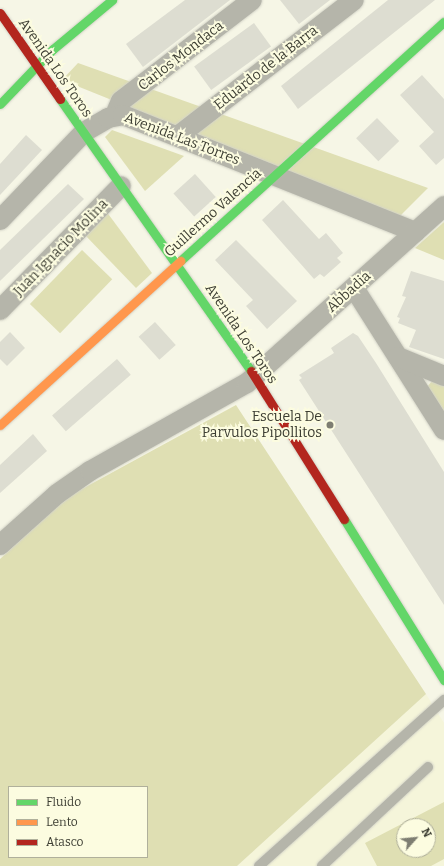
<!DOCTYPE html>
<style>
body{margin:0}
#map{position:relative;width:444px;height:866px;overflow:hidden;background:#f6f6e6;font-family:Bitter,serif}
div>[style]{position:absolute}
.built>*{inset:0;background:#f5f5da}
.green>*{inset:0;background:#dfdfb3;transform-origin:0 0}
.building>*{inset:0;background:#ddddd1;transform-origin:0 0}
.roads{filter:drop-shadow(0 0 1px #d3d3c7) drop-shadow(0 0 1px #d3d3c7)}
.lane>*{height:10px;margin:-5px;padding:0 5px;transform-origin:5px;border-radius:5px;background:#b5b5aa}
.street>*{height:20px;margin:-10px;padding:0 10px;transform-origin:10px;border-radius:10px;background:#b5b5aa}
.fast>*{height:9px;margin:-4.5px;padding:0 4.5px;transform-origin:4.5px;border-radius:4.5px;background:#63d668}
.slow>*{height:9px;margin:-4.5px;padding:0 4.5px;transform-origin:4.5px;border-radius:4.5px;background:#ff974d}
.jam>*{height:9px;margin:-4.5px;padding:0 4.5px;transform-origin:4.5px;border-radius:4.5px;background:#b3261e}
.dots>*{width:11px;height:11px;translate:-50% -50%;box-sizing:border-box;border:2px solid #fcfce0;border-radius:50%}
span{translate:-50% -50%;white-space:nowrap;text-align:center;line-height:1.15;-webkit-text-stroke:4px #fcfce0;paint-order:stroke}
.street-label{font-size:14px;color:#3d3e33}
.poi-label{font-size:14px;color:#3d3e33}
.right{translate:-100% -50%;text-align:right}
.legend{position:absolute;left:8px;top:786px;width:140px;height:72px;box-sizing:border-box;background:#fcfce0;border:1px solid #b0b09b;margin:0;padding:5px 7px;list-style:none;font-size:12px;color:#3d3e33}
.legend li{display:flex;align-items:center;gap:8px;height:20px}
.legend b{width:20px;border:1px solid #b0b09b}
.north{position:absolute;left:396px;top:818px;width:40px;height:40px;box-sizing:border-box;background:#fcfce0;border:1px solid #b0b09b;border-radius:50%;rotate:63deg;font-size:11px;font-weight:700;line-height:16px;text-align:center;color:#3d3e33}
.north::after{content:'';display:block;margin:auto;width:14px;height:18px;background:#7e7e72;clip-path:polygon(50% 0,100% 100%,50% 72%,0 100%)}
</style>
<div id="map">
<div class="built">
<div style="clip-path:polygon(evenodd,426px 694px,444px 723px,444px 866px,237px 866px,426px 694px,404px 826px,428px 826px,428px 850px,404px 850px,404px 826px)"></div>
</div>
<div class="green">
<div style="clip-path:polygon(78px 63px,428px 188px,400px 216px,62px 80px)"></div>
<div style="clip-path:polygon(112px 130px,184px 156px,145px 191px,105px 137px)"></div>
<div style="clip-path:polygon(106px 211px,152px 273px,136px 288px,84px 234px)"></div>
<div style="clip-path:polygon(444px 222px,444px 260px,415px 248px)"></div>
<div style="left:82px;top:250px;width:42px;height:75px;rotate:44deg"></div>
<div style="clip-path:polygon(432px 381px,444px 385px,444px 413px,427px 387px)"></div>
<div style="clip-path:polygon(evenodd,236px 405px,426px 694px,237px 866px,0 866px,0 559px,69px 496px,236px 405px,9px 787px,147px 787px,147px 857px,9px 857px,9px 787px)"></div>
<div style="clip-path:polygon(evenodd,444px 802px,444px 859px,431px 866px,377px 866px,365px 843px,444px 802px,404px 826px,428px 826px,428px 850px,404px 850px,404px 826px)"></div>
</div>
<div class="building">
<div style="clip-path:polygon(185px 0,230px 0,143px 67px,126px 44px)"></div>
<div style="clip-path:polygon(280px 0,330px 0,299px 24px)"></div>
<div style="clip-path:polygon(388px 0,435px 0,298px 109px,281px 86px)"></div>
<div style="left:254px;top:23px;width:29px;height:74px;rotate:54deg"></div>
<div style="clip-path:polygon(422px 75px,444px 99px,444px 158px,436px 165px,419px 146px,434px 132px,400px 95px)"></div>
<div style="left:377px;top:118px;width:32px;height:29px;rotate:46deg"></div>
<div style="clip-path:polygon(26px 135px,42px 150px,0 195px,0 164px)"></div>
<div style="left:195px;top:174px;width:31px;height:29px;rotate:48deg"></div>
<div style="clip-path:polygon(68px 184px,84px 199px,0 281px,0 250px)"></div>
<div style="clip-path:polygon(283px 200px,319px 239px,326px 233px,343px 253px,337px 258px,341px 262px,324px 277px,320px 274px,314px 279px,262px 220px)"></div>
<div style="clip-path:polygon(236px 240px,297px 301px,267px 329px,246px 306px,253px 300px,215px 260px)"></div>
<div style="clip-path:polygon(411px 271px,444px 281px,444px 359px,409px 347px,416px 330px,398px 323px,400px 318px,397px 317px,406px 297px,402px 296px)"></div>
<div style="left:155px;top:322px;width:31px;height:22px;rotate:48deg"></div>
<div style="clip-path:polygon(10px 332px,25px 348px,7px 366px,0 359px,0 342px)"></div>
<div style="clip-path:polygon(353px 333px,358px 336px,376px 363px,444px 472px,444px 605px,299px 380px,302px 378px,299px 375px,334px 353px,331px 348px)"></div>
<div style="left:117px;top:359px;width:21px;height:86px;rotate:49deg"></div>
<div style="clip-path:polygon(33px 434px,47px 451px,0 493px,0 465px)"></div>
</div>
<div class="roads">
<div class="lane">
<div style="left:259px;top:866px;width:249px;rotate:-41.9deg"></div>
<div style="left:322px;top:866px;width:145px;rotate:-43deg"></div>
</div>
<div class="street">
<div style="left:115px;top:115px;width:15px;rotate:-67deg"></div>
<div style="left:121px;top:101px;width:165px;rotate:-37.6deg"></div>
<div style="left:178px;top:136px;width:222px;rotate:-37.7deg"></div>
<div style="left:0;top:220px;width:122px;rotate:-46.3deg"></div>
<div style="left:84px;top:132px;width:28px;rotate:-30deg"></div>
<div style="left:108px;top:118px;width:15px;rotate:-11deg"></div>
<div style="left:123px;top:115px;width:315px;rotate:21.8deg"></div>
<div style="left:354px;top:288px;width:168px;rotate:57.6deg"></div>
<div style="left:0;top:310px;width:173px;rotate:-45.7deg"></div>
<div style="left:398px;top:357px;width:50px;rotate:22.4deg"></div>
<div style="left:0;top:545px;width:76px;rotate:-41.8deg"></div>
<div style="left:57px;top:494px;width:40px;rotate:-34.9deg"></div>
<div style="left:90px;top:471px;width:180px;rotate:-29.3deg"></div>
<div style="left:247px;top:383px;width:265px;rotate:-41.9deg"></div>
</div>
<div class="fast">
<div style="left:60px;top:99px;width:332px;rotate:54.9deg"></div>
<div style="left:0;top:104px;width:76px;rotate:-46.1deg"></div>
<div style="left:53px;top:49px;width:77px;rotate:-39.7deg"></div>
<div style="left:180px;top:261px;width:356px;rotate:-42.2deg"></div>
<div style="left:344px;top:519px;width:190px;rotate:58.2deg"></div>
</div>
<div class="slow">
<div style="left:0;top:425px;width:244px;rotate:-42.3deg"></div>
</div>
<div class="jam">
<div style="left:0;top:13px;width:105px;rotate:55.1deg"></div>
<div style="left:251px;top:371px;width:175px;rotate:57.9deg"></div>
</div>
</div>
<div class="dots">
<div style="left:330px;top:425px;background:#7e7e72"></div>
</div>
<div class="street-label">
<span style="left:181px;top:56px;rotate:-38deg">Carlos Mondaca</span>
<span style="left:55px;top:68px;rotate:55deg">Avenida Los Toros</span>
<span style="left:266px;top:68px;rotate:-38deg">Eduardo de la Barra</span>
<span style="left:182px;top:139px;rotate:21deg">Avenida Las Torres</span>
<span style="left:213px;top:213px;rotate:-42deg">Guillermo Valencia</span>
<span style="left:61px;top:248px;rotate:-46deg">Juan Ignacio Molina</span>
<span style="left:349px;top:292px;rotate:-42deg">Abbadia</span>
<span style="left:241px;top:334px;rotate:56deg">Avenida Los Toros</span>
</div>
<div class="poi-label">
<span class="right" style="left:322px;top:425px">Escuela De<br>Parvulos Pipollitos</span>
</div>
<ul class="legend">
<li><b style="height:5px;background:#63d668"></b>Fluido</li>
<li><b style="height:5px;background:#ff974d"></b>Lento</li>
<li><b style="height:5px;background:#b3261e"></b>Atasco</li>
</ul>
<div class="north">N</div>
</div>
